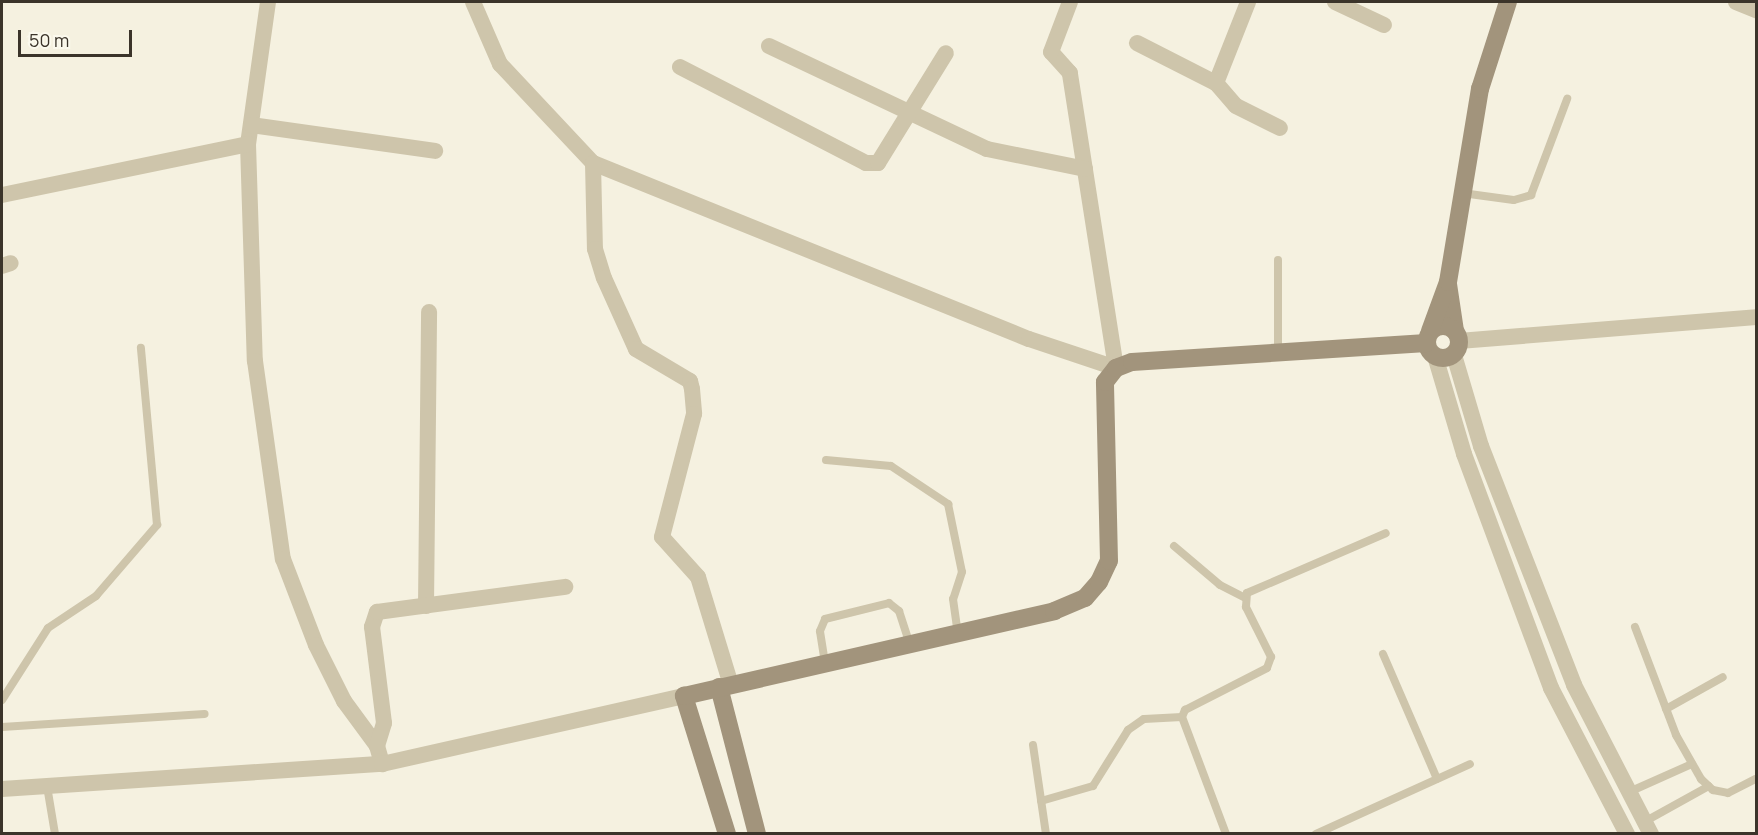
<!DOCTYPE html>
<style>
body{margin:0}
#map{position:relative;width:1758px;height:835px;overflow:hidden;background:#f5f1e0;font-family:Manrope,sans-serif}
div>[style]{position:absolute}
.lane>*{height:8px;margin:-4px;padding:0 4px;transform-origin:4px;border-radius:4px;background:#cec5ab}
.street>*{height:16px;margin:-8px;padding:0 8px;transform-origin:8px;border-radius:8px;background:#cec5ab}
.secondary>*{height:18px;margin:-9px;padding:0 9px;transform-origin:9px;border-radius:9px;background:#a2947c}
.secondary>.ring{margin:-9px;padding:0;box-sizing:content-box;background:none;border:18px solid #a2947c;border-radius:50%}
span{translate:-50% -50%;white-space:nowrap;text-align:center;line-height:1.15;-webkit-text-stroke:6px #fbf9ed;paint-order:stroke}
.frame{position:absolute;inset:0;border:3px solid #3b342a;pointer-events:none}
.scale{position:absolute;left:18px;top:30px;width:114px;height:27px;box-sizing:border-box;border:3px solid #3b342a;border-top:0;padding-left:8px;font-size:18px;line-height:21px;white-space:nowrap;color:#3b342a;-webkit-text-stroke:4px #fbf9ed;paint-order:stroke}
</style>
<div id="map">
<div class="lane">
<div style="left:1462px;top:193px;width:52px;rotate:7.7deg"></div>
<div style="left:1514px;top:200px;width:18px;rotate:-16deg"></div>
<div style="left:1531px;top:195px;width:103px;rotate:-69.4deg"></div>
<div style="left:1278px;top:260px;width:92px;rotate:90deg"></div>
<div style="left:826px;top:460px;width:65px;rotate:5.3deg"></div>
<div style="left:891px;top:466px;width:69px;rotate:33.7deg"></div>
<div style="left:948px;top:504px;width:69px;rotate:78.4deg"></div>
<div style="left:962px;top:572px;width:28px;rotate:108deg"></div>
<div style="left:953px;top:599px;width:34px;rotate:82deg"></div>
<div style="left:1174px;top:546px;width:60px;rotate:40.3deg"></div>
<div style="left:1220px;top:585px;width:28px;rotate:27deg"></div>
<div style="left:1635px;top:627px;width:116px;rotate:69.2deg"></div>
<div style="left:1676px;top:735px;width:51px;rotate:60.4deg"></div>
<div style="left:1701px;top:779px;width:16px;rotate:43deg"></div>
<div style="left:1713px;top:790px;width:15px;rotate:11deg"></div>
<div style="left:1728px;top:793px;width:31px;rotate:-27deg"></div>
<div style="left:1383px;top:654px;width:136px;rotate:66.6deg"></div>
<div style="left:825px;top:663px;width:32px;rotate:-99deg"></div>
<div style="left:820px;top:631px;width:13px;rotate:-67deg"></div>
<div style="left:825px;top:619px;width:66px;rotate:-14deg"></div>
<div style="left:889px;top:603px;width:13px;rotate:39deg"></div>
<div style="left:899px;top:611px;width:35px;rotate:72deg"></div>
<div style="left:2px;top:700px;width:85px;rotate:-57.4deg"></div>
<div style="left:48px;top:628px;width:58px;rotate:-33.7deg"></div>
<div style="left:96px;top:596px;width:94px;rotate:-49.3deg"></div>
<div style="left:157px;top:525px;width:178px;rotate:-95.2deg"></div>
<div style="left:1666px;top:709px;width:65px;rotate:-29.3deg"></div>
<div style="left:2px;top:727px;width:203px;rotate:-3.7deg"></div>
<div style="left:1033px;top:745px;width:90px;rotate:81.7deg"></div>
<div style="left:47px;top:786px;width:49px;rotate:80.5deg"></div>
<div style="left:1629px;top:792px;width:69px;rotate:-24deg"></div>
<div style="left:1041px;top:801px;width:54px;rotate:-16.1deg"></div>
<div style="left:1093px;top:786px;width:66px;rotate:-58deg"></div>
<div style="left:1128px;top:730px;width:19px;rotate:-35deg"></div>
<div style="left:1144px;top:719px;width:38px;rotate:-3deg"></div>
<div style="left:1644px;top:822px;width:74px;rotate:-29deg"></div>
<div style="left:1226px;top:834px;width:125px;rotate:-110.6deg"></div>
<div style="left:1182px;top:717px;width:8px;rotate:-67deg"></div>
<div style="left:1185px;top:710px;width:92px;rotate:-27.1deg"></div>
<div style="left:1267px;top:668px;width:12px;rotate:-70deg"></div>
<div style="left:1271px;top:657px;width:56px;rotate:-116.6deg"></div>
<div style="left:1246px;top:607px;width:14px;rotate:-86deg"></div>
<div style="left:1247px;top:593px;width:151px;rotate:-23.3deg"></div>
<div style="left:1316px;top:834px;width:169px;rotate:-24.4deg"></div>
</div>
<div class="street">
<div style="left:268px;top:2px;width:143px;rotate:98deg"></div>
<div style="left:248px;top:144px;width:217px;rotate:88.2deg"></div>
<div style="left:255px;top:361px;width:200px;rotate:82deg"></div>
<div style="left:283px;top:559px;width:92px;rotate:69deg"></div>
<div style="left:316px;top:645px;width:63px;rotate:63.4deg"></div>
<div style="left:344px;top:701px;width:56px;rotate:53.7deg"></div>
<div style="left:377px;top:746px;width:19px;rotate:74deg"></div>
<div style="left:473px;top:2px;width:68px;rotate:66.5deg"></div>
<div style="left:500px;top:64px;width:136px;rotate:46.8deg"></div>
<div style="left:593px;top:163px;width:470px;rotate:22deg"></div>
<div style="left:1029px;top:339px;width:92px;rotate:18.4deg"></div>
<div style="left:1116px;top:368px;width:299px;rotate:-98.9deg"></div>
<div style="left:1070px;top:73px;width:28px;rotate:-132deg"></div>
<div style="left:1051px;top:52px;width:53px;rotate:-69.2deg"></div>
<div style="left:1335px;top:2px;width:54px;rotate:25.1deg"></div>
<div style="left:1736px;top:2px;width:22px;rotate:22deg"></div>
<div style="left:1137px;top:43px;width:89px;rotate:26.9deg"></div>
<div style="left:1216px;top:83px;width:30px;rotate:49deg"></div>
<div style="left:1236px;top:106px;width:49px;rotate:26.6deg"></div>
<div style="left:769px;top:46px;width:241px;rotate:25.3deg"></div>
<div style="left:987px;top:149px;width:100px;rotate:11.5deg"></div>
<div style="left:680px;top:67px;width:209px;rotate:27.3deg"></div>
<div style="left:866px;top:163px;width:12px"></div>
<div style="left:878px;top:163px;width:129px;rotate:-58.3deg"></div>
<div style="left:1216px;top:83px;width:87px;rotate:-68.4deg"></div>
<div style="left:251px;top:125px;width:186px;rotate:8deg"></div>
<div style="left:593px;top:163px;width:86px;rotate:88.7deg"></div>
<div style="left:595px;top:249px;width:30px;rotate:73deg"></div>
<div style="left:604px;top:278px;width:78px;rotate:65.7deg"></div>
<div style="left:636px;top:349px;width:63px;rotate:30.7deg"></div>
<div style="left:690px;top:381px;width:8px;rotate:76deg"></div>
<div style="left:692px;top:389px;width:25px;rotate:85deg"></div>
<div style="left:694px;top:414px;width:127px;rotate:104.6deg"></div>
<div style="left:662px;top:537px;width:54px;rotate:48deg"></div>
<div style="left:698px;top:577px;width:113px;rotate:73deg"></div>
<div style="left:2px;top:195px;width:251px;rotate:-11.7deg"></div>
<div style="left:2px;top:266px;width:9px;rotate:-18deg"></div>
<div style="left:1459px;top:341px;width:298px;rotate:-4.6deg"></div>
<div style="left:1454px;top:355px;width:95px;rotate:73.5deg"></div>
<div style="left:1481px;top:446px;width:256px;rotate:68.7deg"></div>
<div style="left:1574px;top:685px;width:168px;rotate:62.7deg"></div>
<div style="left:1435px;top:356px;width:102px;rotate:73.5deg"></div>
<div style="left:1464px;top:454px;width:250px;rotate:69.6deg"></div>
<div style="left:1551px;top:688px;width:165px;rotate:62.5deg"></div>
<div style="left:426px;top:606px;width:294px;rotate:-89.4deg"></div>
<div style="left:377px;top:746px;width:24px;rotate:-73deg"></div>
<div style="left:384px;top:723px;width:97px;rotate:-97.1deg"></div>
<div style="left:372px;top:627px;width:16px;rotate:-72deg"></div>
<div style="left:377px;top:612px;width:190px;rotate:-7.6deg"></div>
<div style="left:2px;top:789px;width:381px;rotate:-3.8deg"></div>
<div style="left:382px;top:764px;width:310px;rotate:-12.7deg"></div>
</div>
<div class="secondary">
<div style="left:1448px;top:284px;width:48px;rotate:81.5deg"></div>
<div class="ring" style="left:1427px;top:326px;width:14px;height:14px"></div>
<div style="left:1430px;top:331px;width:52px;rotate:-69.8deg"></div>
<div style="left:1448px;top:282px;width:196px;rotate:-80.6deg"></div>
<div style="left:1480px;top:89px;width:91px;rotate:-72.2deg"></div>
<div style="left:719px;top:687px;width:152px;rotate:75.5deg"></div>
<div style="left:727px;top:834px;width:145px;rotate:-107.3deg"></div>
<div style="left:684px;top:696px;width:380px;rotate:-12.9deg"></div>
<div style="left:1054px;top:611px;width:34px;rotate:-23deg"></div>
<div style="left:1085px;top:598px;width:21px;rotate:-49deg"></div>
<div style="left:1099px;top:582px;width:23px;rotate:-65deg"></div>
<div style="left:1109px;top:561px;width:179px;rotate:-91.3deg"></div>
<div style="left:1105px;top:382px;width:18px;rotate:-52deg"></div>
<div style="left:1116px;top:368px;width:17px;rotate:-21deg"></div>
<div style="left:1132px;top:362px;width:295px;rotate:-3.7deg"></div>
</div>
<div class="frame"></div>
<div class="scale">50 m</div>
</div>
